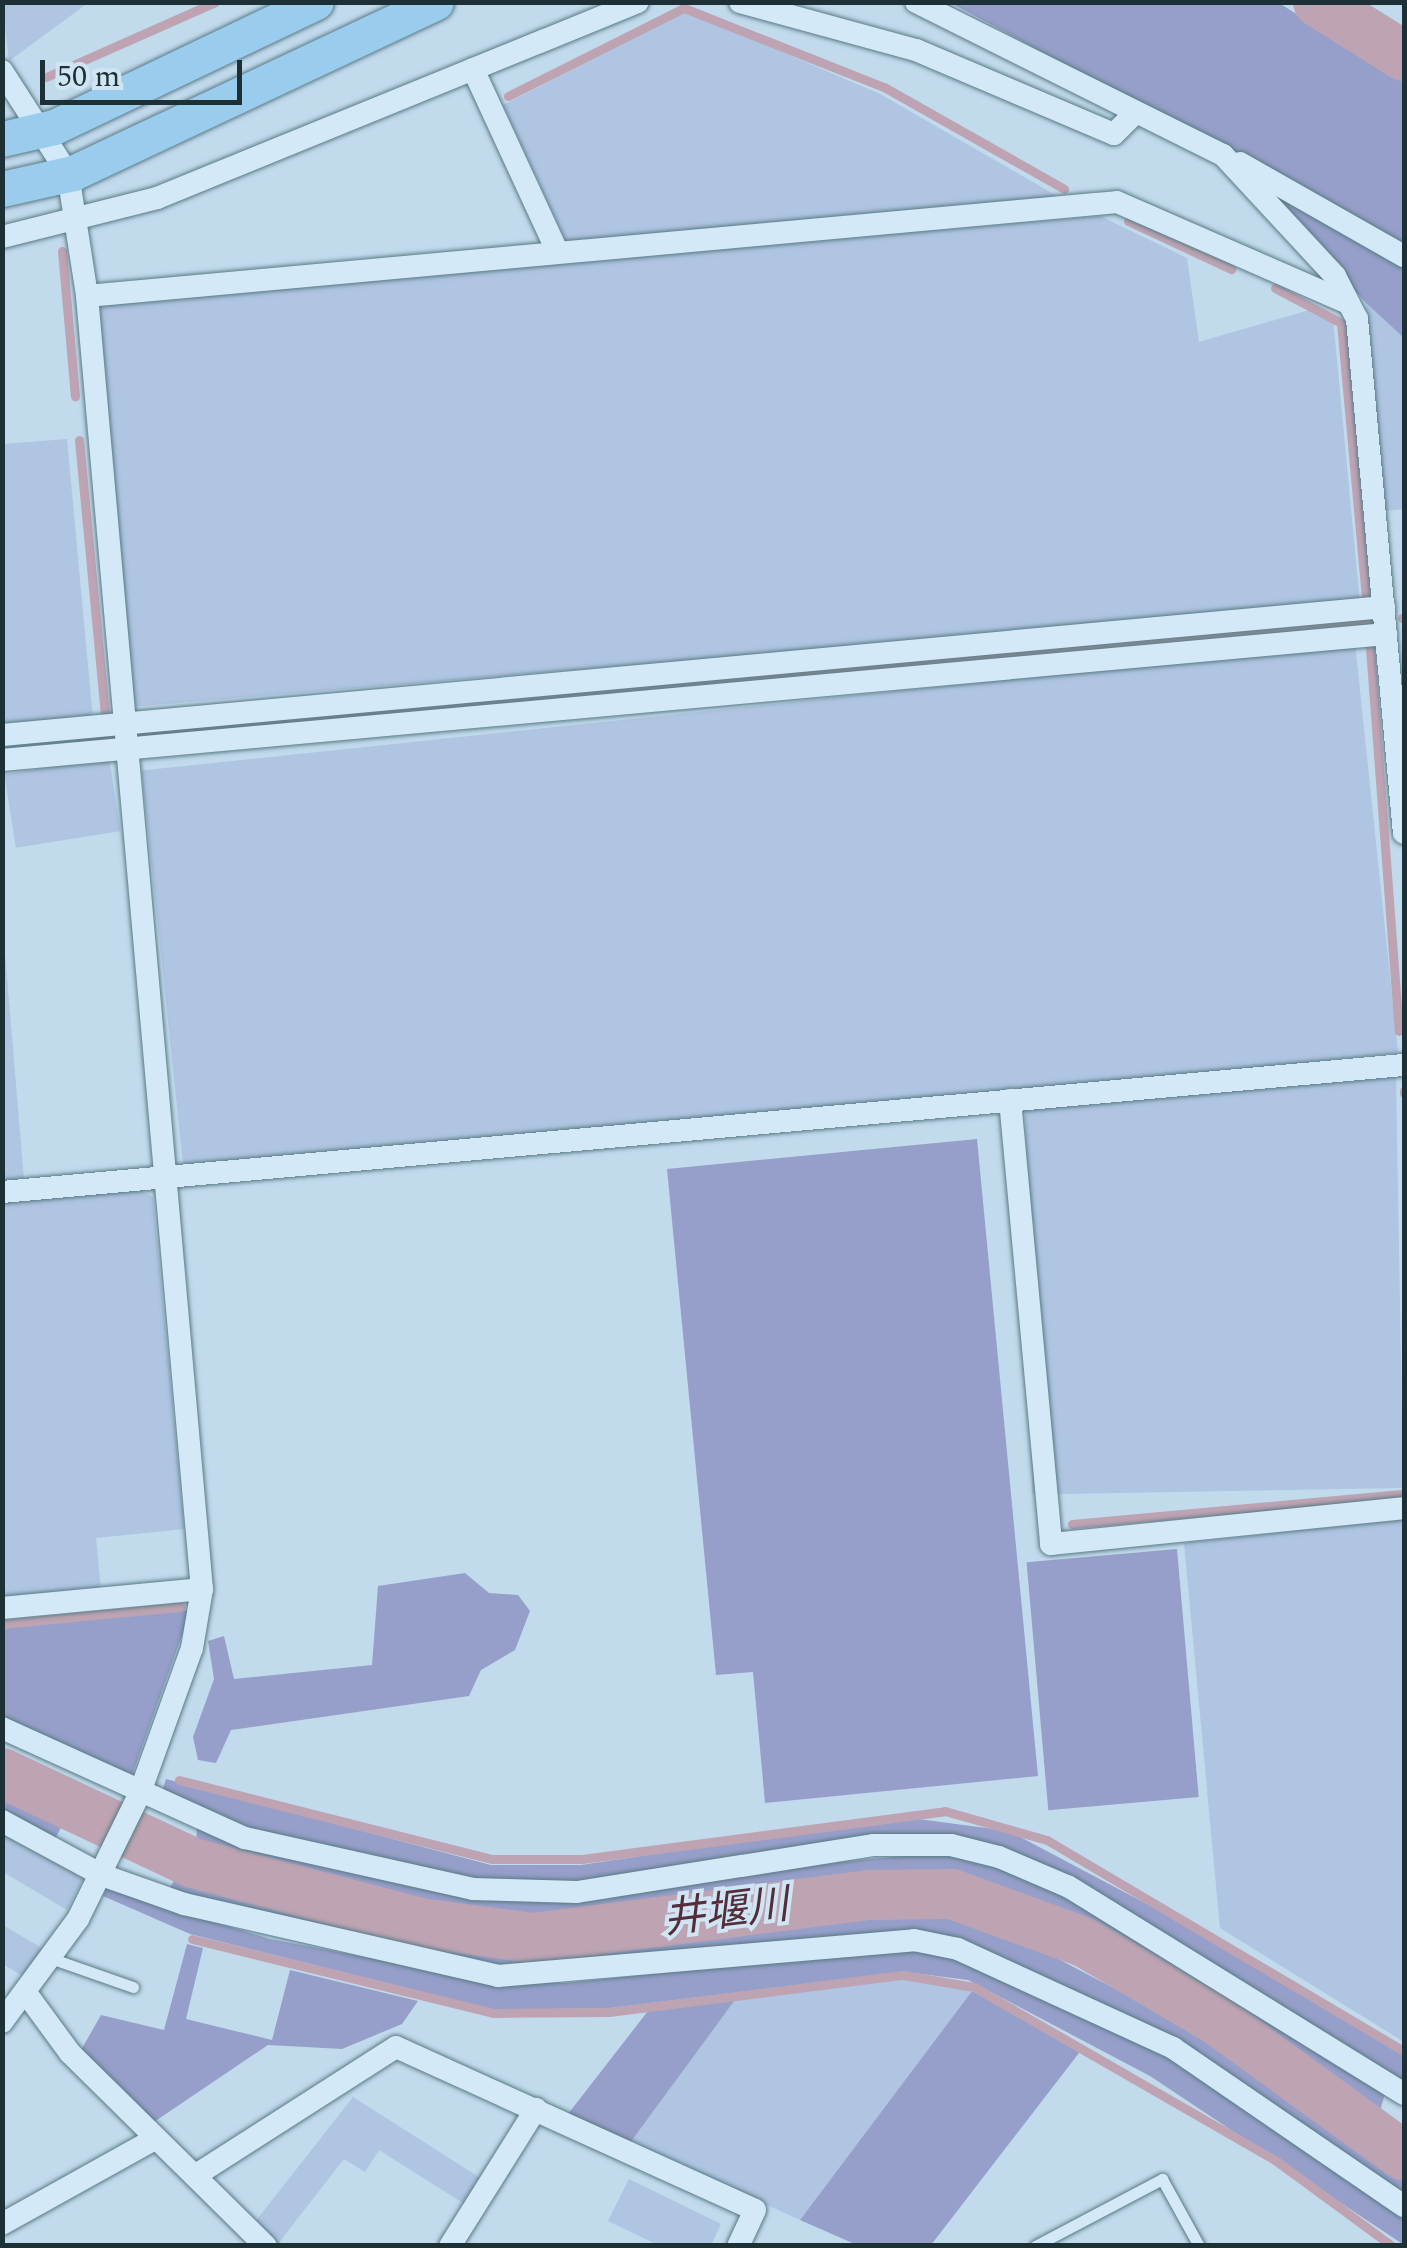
<!DOCTYPE html>
<meta charset="utf-8">
<style>
body{margin:0}
#map{position:relative;width:1407px;height:2248px;overflow:hidden;background:#c1daec;font-family:Spectral,"Noto Sans JP",serif}
div>[style]{position:absolute}
.farmland>*{inset:0;background:#afc5e1;transform-origin:0 0}
.green>*{inset:0;background:#969fc9;transform-origin:0 0}
.stream>*{height:9px;margin:-4.5px;padding:0 4.5px;transform-origin:4.5px;border-radius:4.5px;background:#bea4b3}
.river>*{height:50px;margin:-25px;padding:0 25px;transform-origin:25px;border-radius:25px;background:#bea4b3}
.roads{filter:drop-shadow(0 0 2px #597a85) drop-shadow(0 0 2px #597a85)}
.lane>*{height:11px;margin:-5.5px;padding:0 5.5px;transform-origin:5.5px;border-radius:5.5px;background:#d4e9f7}
.street>*{height:22px;margin:-11px;padding:0 11px;transform-origin:11px;border-radius:11px;background:#d4e9f7}
.primary>*{height:35px;margin:-17.5px;padding:0 17.5px;transform-origin:17.5px;border-radius:17.5px;background:#9accee}
span{translate:-50% -50%;white-space:nowrap;text-align:center;line-height:1.15;-webkit-text-stroke:8px #d0e5f4;paint-order:stroke}
.water-label{font-size:42px;color:#542d3b;font-style:italic}
.frame{position:absolute;inset:0;border:5px solid #1d3035;pointer-events:none}
.scale{position:absolute;left:40px;top:60px;width:202px;height:45px;box-sizing:border-box;border:5px solid #1d3035;border-top:0;padding-left:12px;font-size:30px;line-height:35px;white-space:nowrap;color:#1d3035;-webkit-text-stroke:8px #d0e5f4;paint-order:stroke}
</style>
<div id="map">
<div class="farmland">
<div style="clip-path:polygon(2px 3px,3px 2px,88px 3px,9px 61px)"></div>
<div style="clip-path:polygon(687px 11px,880px 94px,1064px 200px,566px 241px,503px 105px)"></div>
<div style="clip-path:polygon(1100px 216px,1187px 258px,1199px 342px,1313px 309px,1333px 318px,1360px 604px,130px 707px,96px 311px,107px 302px)"></div>
<div style="clip-path:polygon(1366px 303px,1404px 338px,1404px 509px,1385px 511px)"></div>
<div style="clip-path:polygon(67px 439px,93px 720px,3px 727px,3px 444px)"></div>
<div style="left:1355px;top:643px;width:412px;height:1220px;rotate:84deg"></div>
<div style="left:109px;top:758px;width:74px;height:106px;rotate:81deg"></div>
<div style="clip-path:polygon(2px 918px,24px 1180px,2px 1182px)"></div>
<div style="left:1396px;top:1077px;width:411px;height:371px;rotate:89deg"></div>
<div style="clip-path:polygon(138px 1189px,153px 1197px,184px 1529px,96px 1538px,101px 1592px,3px 1602px,3px 1202px)"></div>
<div style="clip-path:polygon(1404px 1519px,1404px 2042px,1220px 1928px,1184px 1543px)"></div>
<div style="clip-path:polygon(3px 1830px,86px 1873px,67px 1910px,3px 1872px)"></div>
<div style="clip-path:polygon(3px 1925px,45px 1950px,24px 1977px,3px 1964px)"></div>
<div style="clip-path:polygon(905px 1977px,972px 1991px,800px 2220px,630px 2143px,735px 2000px)"></div>
<div style="clip-path:polygon(353px 2097px,482px 2179px,466px 2205px,379px 2150px,365px 2172px,344px 2159px,277px 2245px,255px 2222px)"></div>
<div style="clip-path:polygon(629px 2179px,721px 2224px,711px 2245px,658px 2245px,608px 2221px)"></div>
</div>
<div class="green">
<div style="clip-path:polygon(951px 3px,1279px 3px,1404px 82px,1404px 247px)"></div>
<div style="clip-path:polygon(1250px 175px,1404px 263px,1404px 338px,1366px 303px)"></div>
<div style="clip-path:polygon(977px 1139px,1038px 1776px,765px 1803px,753px 1672px,716px 1675px,667px 1169px)"></div>
<div style="left:1177px;top:1549px;width:249px;height:151px;rotate:85deg"></div>
<div style="clip-path:polygon(465px 1573px,489px 1593px,518px 1595px,530px 1611px,515px 1650px,481px 1670px,469px 1696px,231px 1730px,216px 1763px,198px 1760px,193px 1737px,214px 1679px,208px 1641px,224px 1636px,234px 1679px,372px 1665px,378px 1586px)"></div>
<div style="clip-path:polygon(191px 1610px,132px 1775px,3px 1718px,3px 1627px)"></div>
<div style="clip-path:polygon(2px 1779px,66px 1818px,54px 1841px,3px 1813px)"></div>
<div style="clip-path:polygon(166px 1779px,491px 1865px,581px 1865px,903px 1817px,1009px 1831px,1211px 1938px,1404px 2056px,1404px 2089px,1224px 1973px,953px 1839px,584px 1884px,478px 1883px,248px 1833px,163px 1789px)"></div>
<div style="clip-path:polygon(197px 1823px,468px 1896px,946px 1852px,1054px 1886px,1386px 2091px,1377px 2120px,1216px 2007px,1051px 1912px,959px 1881px,855px 1880px,596px 1923px,492px 1925px,196px 1850px)"></div>
<div style="clip-path:polygon(179px 1871px,424px 1933px,515px 1947px,932px 1911px,1007px 1932px,1201px 2034px,1404px 2170px,1404px 2197px,1176px 2042px,986px 1950px,923px 1935px,500px 1970px,169px 1890px)"></div>
<div style="clip-path:polygon(106px 1889px,270px 1939px,491px 1981px,566px 1983px,908px 1947px,995px 1966px,1223px 2087px,1404px 2212px,1404px 2245px,1150px 2076px,968px 1980px,905px 1972px,610px 2008px,494px 2010px,190px 1934px,103px 1896px)"></div>
<div style="clip-path:polygon(187px 1944px,203px 1948px,186px 2019px,272px 2040px,290px 1970px,418px 2001px,402px 2024px,342px 2049px,268px 2045px,151px 2124px,80px 2052px,101px 2015px,164px 2030px)"></div>
<div style="clip-path:polygon(972px 1991px,1082px 2049px,931px 2245px,857px 2245px,800px 2220px)"></div>
<div style="clip-path:polygon(735px 2000px,630px 2143px,568px 2114px,648px 2011px)"></div>
</div>
<div class="stream">
<div style="left:46px;top:77px;width:185px;rotate:-23.9deg"></div>
<div style="left:508px;top:96px;width:197px;rotate:-26.6deg"></div>
<div style="left:684px;top:8px;width:215px;rotate:21.6deg"></div>
<div style="left:884px;top:87px;width:207px;rotate:29.5deg"></div>
<div style="left:1128px;top:221px;width:114px;rotate:25deg"></div>
<div style="left:62px;top:251px;width:146px;rotate:84.9deg"></div>
<div style="left:1275px;top:288px;width:75px;rotate:27.9deg"></div>
<div style="left:1341px;top:323px;width:278px;rotate:84.8deg"></div>
<div style="left:79px;top:440px;width:275px;rotate:84.6deg"></div>
<div style="left:1402px;top:618px;width:2px"></div>
<div style="left:1370px;top:648px;width:384px;rotate:85.7deg"></div>
<div style="left:142px;top:736px;width:1231px;rotate:-5.31deg"></div>
<div style="left:80px;top:742px;width:25px;rotate:-7deg"></div>
<div style="left:1404px;top:1091px;width:2px;rotate:90deg"></div>
<div style="left:1072px;top:1524px;width:333px;rotate:-5.2deg"></div>
<div style="left:2px;top:1624px;width:179px;rotate:-5.5deg"></div>
<div style="left:179px;top:1780px;width:323px;rotate:14.2deg"></div>
<div style="left:492px;top:1859px;width:90px"></div>
<div style="left:582px;top:1859px;width:366px;rotate:-7.5deg"></div>
<div style="left:945px;top:1811px;width:106px;rotate:15.9deg"></div>
<div style="left:1047px;top:1840px;width:415px;rotate:30.6deg"></div>
<div style="left:192px;top:1939px;width:310px;rotate:13.8deg"></div>
<div style="left:493px;top:2013px;width:116px;rotate:-0.5deg"></div>
<div style="left:609px;top:2012px;width:296px;rotate:-7.2deg"></div>
<div style="left:903px;top:1975px;width:72px;rotate:9.6deg"></div>
<div style="left:974px;top:1987px;width:347px;rotate:29.9deg"></div>
<div style="left:1275px;top:2160px;width:145px;rotate:36.3deg"></div>
</div>
<div class="river">
<div style="left:1318px;top:2px;width:102px;rotate:32.1deg"></div>
<div style="left:2px;top:1773px;width:211px;rotate:25.2deg"></div>
<div style="left:193px;top:1863px;width:235px;rotate:14.8deg"></div>
<div style="left:420px;top:1923px;width:114px;rotate:7.6deg"></div>
<div style="left:533px;top:1938px;width:339px;rotate:-7.3deg"></div>
<div style="left:869px;top:1895px;width:83px;rotate:-0.7deg"></div>
<div style="left:952px;top:1894px;width:140px;rotate:20deg"></div>
<div style="left:1084px;top:1942px;width:154px;rotate:30.4deg"></div>
<div style="left:1217px;top:2020px;width:231px;rotate:36deg"></div>
</div>
<div class="roads">
<div class="lane">
<div style="left:50px;top:1958px;width:88px;rotate:19.3deg"></div>
<div style="left:1035px;top:2246px;width:144px;rotate:-27.8deg"></div>
<div style="left:1162px;top:2179px;width:77px;rotate:61.1deg"></div>
</div>
<div class="street">
<div style="left:740px;top:2px;width:182px;rotate:15.3deg"></div>
<div style="left:916px;top:50px;width:215px;rotate:23deg"></div>
<div style="left:1114px;top:134px;width:28px;rotate:-45deg"></div>
<div style="left:916px;top:2px;width:343px;rotate:26.5deg"></div>
<div style="left:1223px;top:155px;width:165px;rotate:47.2deg"></div>
<div style="left:1335px;top:276px;width:48px;rotate:62.9deg"></div>
<div style="left:1357px;top:319px;width:516px;rotate:84.78deg"></div>
<div style="left:473px;top:69px;width:200px;rotate:65.2deg"></div>
<div style="left:2px;top:71px;width:122px;rotate:57.3deg"></div>
<div style="left:68px;top:174px;width:123px;rotate:81.1deg"></div>
<div style="left:87px;top:296px;width:1298px;rotate:84.92deg"></div>
<div style="left:202px;top:1589px;width:60px;rotate:99.6deg"></div>
<div style="left:192px;top:1648px;width:156px;rotate:109.8deg"></div>
<div style="left:139px;top:1795px;width:138px;rotate:116.2deg"></div>
<div style="left:78px;top:1919px;width:128px;rotate:126.4deg"></div>
<div style="left:1240px;top:163px;width:189px;rotate:29.6deg"></div>
<div style="left:2px;top:237px;width:160px;rotate:-14.1deg"></div>
<div style="left:157px;top:198px;width:519px;rotate:-22.17deg"></div>
<div style="left:87px;top:296px;width:1034px;rotate:-5.21deg"></div>
<div style="left:1117px;top:202px;width:250px;rotate:23.6deg"></div>
<div style="left:2px;top:735px;width:1388px;rotate:-5.29deg"></div>
<div style="left:2px;top:760px;width:1390px;rotate:-5.2deg"></div>
<div style="left:1010px;top:1100px;width:446px;rotate:84.7deg"></div>
<div style="left:1051px;top:1544px;width:355px;rotate:-5.8deg"></div>
<div style="left:2px;top:1192px;width:1408px;rotate:-5.18deg"></div>
<div style="left:2px;top:1608px;width:201px;rotate:-5.4deg"></div>
<div style="left:2px;top:1728px;width:267px;rotate:24.4deg"></div>
<div style="left:245px;top:1838px;width:234px;rotate:12.6deg"></div>
<div style="left:473px;top:1889px;width:104px;rotate:1.7deg"></div>
<div style="left:577px;top:1892px;width:301px;rotate:-9deg"></div>
<div style="left:874px;top:1845px;width:77px"></div>
<div style="left:951px;top:1845px;width:49px;rotate:14deg"></div>
<div style="left:999px;top:1857px;width:76px;rotate:23.2deg"></div>
<div style="left:1069px;top:1887px;width:394px;rotate:31.7deg"></div>
<div style="left:2px;top:1821px;width:114px;rotate:28.4deg"></div>
<div style="left:102px;top:1875px;width:87px;rotate:19.5deg"></div>
<div style="left:184px;top:1904px;width:322px;rotate:12.9deg"></div>
<div style="left:498px;top:1976px;width:418px;rotate:-4.9deg"></div>
<div style="left:914px;top:1940px;width:45px;rotate:11.6deg"></div>
<div style="left:958px;top:1949px;width:237px;rotate:24.7deg"></div>
<div style="left:1173px;top:2048px;width:280px;rotate:34.4deg"></div>
<div style="left:26px;top:1993px;width:74px;rotate:53.7deg"></div>
<div style="left:70px;top:2053px;width:275px;rotate:44.6deg"></div>
<div style="left:196px;top:2175px;width:237px;rotate:-32.6deg"></div>
<div style="left:396px;top:2047px;width:394px;rotate:24.4deg"></div>
<div style="left:755px;top:2210px;width:40px;rotate:115deg"></div>
<div style="left:2px;top:2224px;width:173px;rotate:-29.1deg"></div>
<div style="left:450px;top:2246px;width:162px;rotate:-57.9deg"></div>
</div>
<div class="primary">
<div style="left:2px;top:139px;width:53px;rotate:-13deg"></div>
<div style="left:54px;top:127px;width:290px;rotate:-25.5deg"></div>
<div style="left:2px;top:189px;width:73px;rotate:-12.7deg"></div>
<div style="left:73px;top:173px;width:401px;rotate:-25.2deg"></div>
</div>
</div>
<div class="water-label">
<span style="left:726px;top:1913px;rotate:-7deg">井堰川</span>
</div>
<div class="frame"></div>
<div class="scale">50 m</div>
</div>
